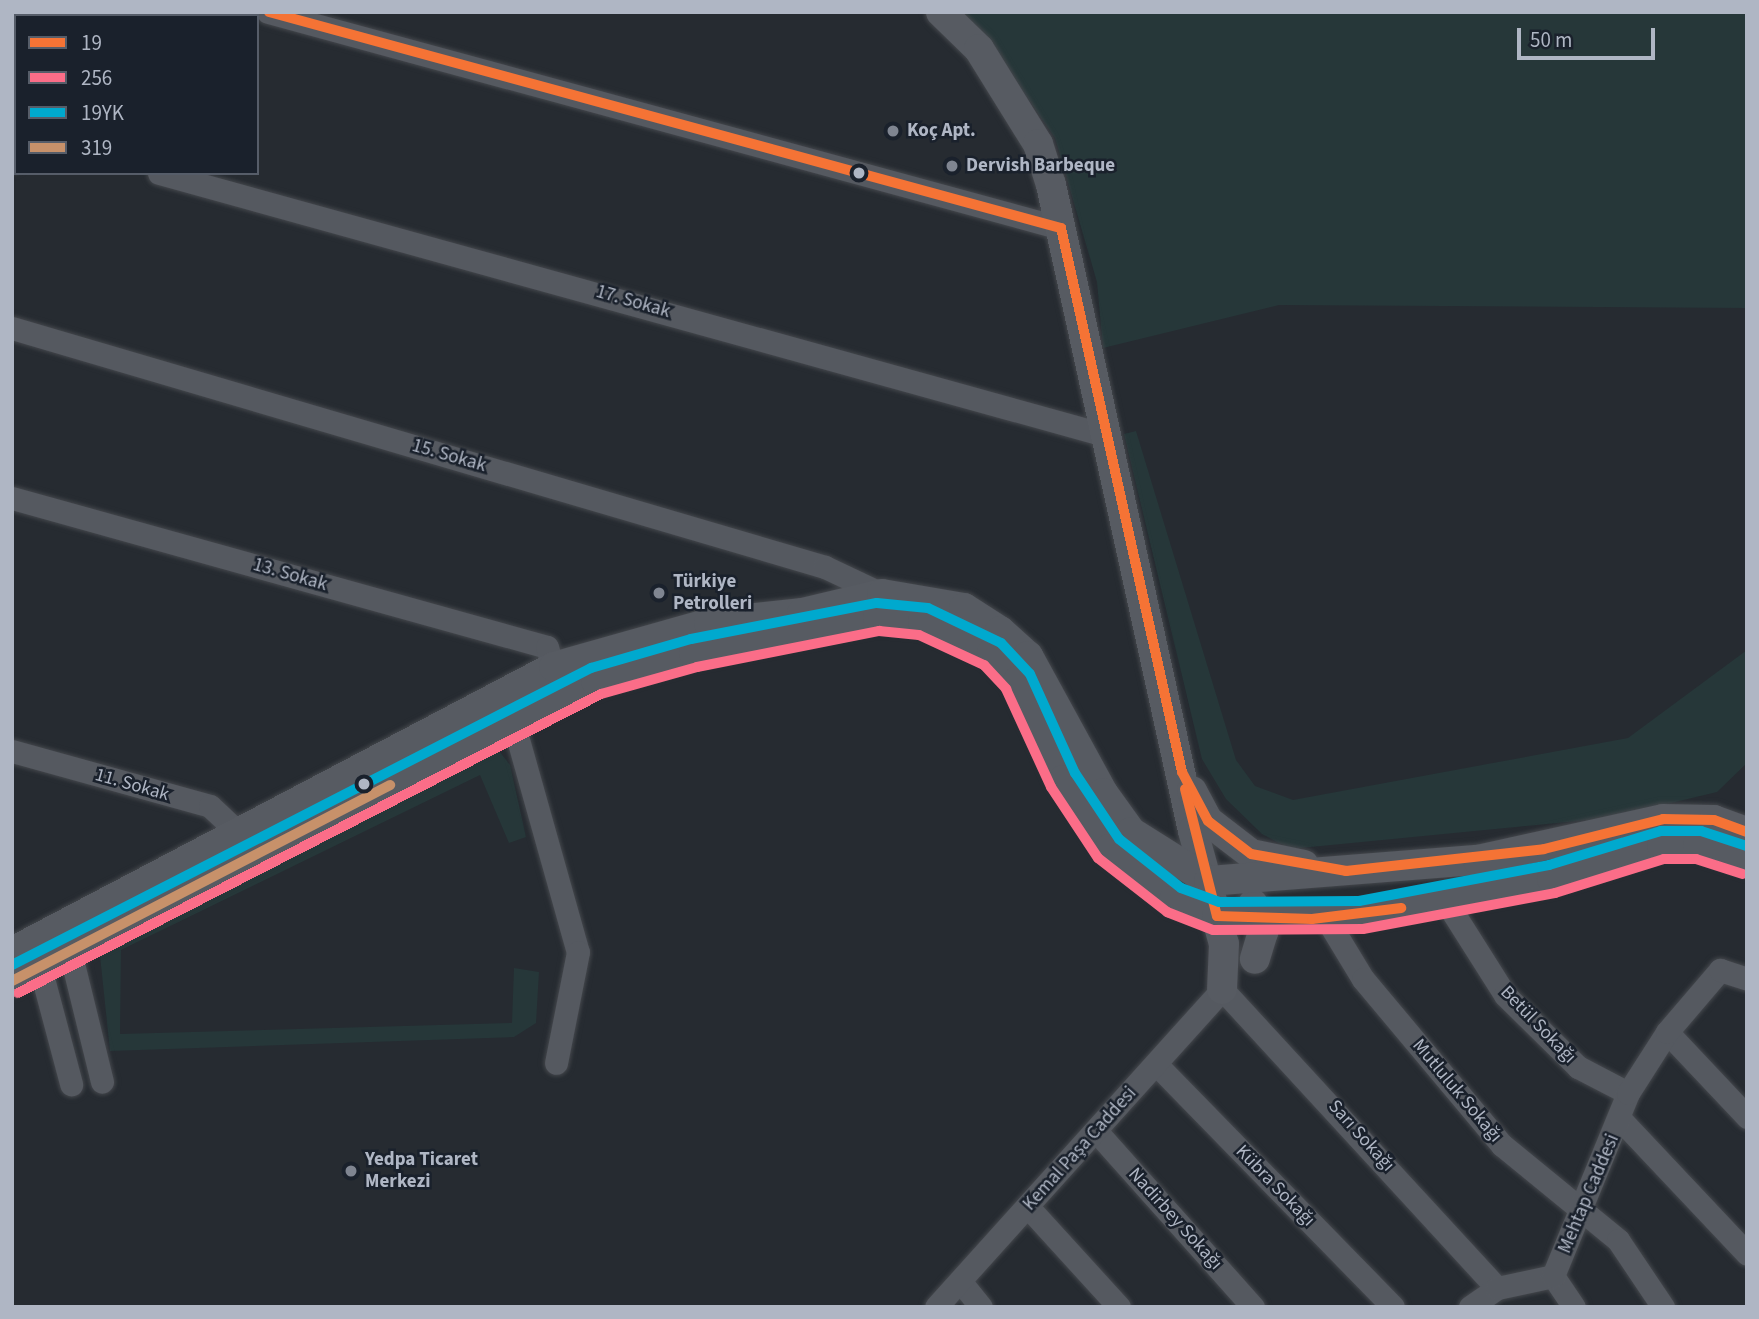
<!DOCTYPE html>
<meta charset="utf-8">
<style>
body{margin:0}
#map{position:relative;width:1759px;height:1319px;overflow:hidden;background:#262b31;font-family:"Source Sans 3",sans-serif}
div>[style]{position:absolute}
.green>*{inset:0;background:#263739}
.roads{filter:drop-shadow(0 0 2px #44474c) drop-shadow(0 0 2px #44474c)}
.minor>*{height:23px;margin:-11.5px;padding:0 11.5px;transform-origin:11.5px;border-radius:11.5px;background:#555960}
.major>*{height:30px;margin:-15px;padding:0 15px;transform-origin:15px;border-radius:15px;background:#575b62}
.bus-1>*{height:10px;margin:-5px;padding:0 5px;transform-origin:5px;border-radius:5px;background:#f57335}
.bus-2>*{height:10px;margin:-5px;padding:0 5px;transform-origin:5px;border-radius:5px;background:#fb6d88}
.bus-3>*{height:10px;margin:-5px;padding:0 5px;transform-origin:5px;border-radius:5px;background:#00a9ce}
.bus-4>*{height:10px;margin:-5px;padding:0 5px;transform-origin:5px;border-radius:5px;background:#c7916a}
.dots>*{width:19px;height:19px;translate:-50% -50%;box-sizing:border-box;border:4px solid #1a212c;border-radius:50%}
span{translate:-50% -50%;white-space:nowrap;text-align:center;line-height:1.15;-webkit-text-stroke:5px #1a212c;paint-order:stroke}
.poi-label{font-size:19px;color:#afb6c4;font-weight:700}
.left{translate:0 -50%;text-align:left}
.street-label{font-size:19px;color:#afb6c4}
.frame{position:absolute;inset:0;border:14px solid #afb6c4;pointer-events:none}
.legend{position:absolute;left:14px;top:14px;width:245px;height:161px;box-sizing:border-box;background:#1a212c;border:2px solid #565d69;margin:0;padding:9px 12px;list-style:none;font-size:21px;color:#afb6c4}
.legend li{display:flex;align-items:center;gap:14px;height:35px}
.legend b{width:35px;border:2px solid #565d69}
.scale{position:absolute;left:1517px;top:28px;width:138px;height:32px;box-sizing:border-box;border:4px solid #afb6c4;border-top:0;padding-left:9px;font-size:21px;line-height:24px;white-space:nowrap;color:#afb6c4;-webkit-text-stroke:5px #1a212c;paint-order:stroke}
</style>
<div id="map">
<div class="green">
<div style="clip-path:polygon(958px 12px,1747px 12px,1747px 308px,1279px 305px,1103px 348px,1097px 282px,1055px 138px,990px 44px)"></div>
<div style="clip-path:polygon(1136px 431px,1236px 760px,1255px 786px,1293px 800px,1628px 738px,1747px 650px,1747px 763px,1717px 792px,1608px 818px,1290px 849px,1262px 834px,1226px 799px,1202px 759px,1124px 434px)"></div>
<div style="clip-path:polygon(493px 743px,510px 765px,526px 837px,509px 843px,480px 775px,121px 950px,120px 1034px,512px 1023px,514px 968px,539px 972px,536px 1023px,514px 1037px,110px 1051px,99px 946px)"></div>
</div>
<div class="roads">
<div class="minor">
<div style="left:268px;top:12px;width:822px;rotate:15.24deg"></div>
<div style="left:193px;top:16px;width:6px;rotate:-45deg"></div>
<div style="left:12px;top:133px;width:4px;rotate:14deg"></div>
<div style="left:12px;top:161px;width:5px;rotate:-37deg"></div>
<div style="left:159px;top:173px;width:982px;rotate:15.48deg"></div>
<div style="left:12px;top:328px;width:847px;rotate:16.38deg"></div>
<div style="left:825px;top:567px;width:63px;rotate:25.3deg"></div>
<div style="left:12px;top:498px;width:555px;rotate:15.56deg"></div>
<div style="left:547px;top:647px;width:36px;rotate:74deg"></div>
<div style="left:514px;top:725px;width:236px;rotate:74.3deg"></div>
<div style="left:578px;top:952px;width:113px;rotate:101.2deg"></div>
<div style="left:12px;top:751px;width:205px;rotate:15.5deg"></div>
<div style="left:210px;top:806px;width:44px;rotate:43.2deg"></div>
<div style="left:1445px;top:900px;width:112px;rotate:57.7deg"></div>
<div style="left:1505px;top:995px;width:103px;rotate:44.6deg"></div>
<div style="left:1578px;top:1067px;width:56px;rotate:27.5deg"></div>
<div style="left:1326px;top:918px;width:71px;rotate:58.8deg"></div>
<div style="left:1363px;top:979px;width:217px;rotate:50.1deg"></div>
<div style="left:1502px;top:1145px;width:150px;rotate:39.3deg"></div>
<div style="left:1618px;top:1240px;width:81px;rotate:56.1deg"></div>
<div style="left:66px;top:935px;width:151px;rotate:76.2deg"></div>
<div style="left:36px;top:952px;width:137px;rotate:75.1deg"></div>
<div style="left:1667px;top:1032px;width:117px;rotate:46.7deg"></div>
<div style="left:1156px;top:1064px;width:339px;rotate:45.7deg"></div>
<div style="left:1620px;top:1119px;width:185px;rotate:46.7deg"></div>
<div style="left:1096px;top:1131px;width:236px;rotate:48.3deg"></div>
<div style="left:1028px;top:1207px;width:135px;rotate:47.7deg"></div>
<div style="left:1553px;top:1276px;width:37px;rotate:56deg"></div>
<div style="left:960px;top:1281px;width:33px;rotate:51deg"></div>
<div style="left:936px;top:1307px;width:428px;rotate:-48deg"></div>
<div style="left:1222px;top:989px;width:406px;rotate:47.4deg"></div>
<div style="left:1470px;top:1307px;width:33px;rotate:-35deg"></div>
<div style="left:1497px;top:1288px;width:57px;rotate:-12.1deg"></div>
<div style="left:1553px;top:1276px;width:198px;rotate:-67.7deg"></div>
<div style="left:1628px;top:1093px;width:72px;rotate:-57.4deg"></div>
<div style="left:1667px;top:1032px;width:82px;rotate:-49.5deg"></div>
<div style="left:1720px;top:970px;width:28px;rotate:18deg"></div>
</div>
<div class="major">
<div style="left:941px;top:12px;width:53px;rotate:44.2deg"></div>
<div style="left:979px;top:49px;width:112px;rotate:58.2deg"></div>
<div style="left:1038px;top:144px;width:43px;rotate:72.4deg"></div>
<div style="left:1051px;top:185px;width:661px;rotate:77.6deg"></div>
<div style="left:1193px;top:831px;width:117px;rotate:74.7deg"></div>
<div style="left:1224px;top:944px;width:45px;rotate:92.5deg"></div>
<div style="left:1192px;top:791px;width:34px;rotate:62deg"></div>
<div style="left:1208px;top:821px;width:54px;rotate:37.5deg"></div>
<div style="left:1251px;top:854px;width:54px;rotate:11.7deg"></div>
<div style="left:1253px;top:904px;width:30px;rotate:70deg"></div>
<div style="left:1263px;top:932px;width:28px;rotate:107deg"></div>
<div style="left:12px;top:952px;width:612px;rotate:-27.74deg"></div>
<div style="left:554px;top:667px;width:161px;rotate:-15.8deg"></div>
<div style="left:709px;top:623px;width:94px;rotate:-6.1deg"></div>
<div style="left:802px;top:613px;width:82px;rotate:-13.4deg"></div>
<div style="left:882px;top:594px;width:83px;rotate:9.7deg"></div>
<div style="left:964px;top:608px;width:43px;rotate:32.6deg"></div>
<div style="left:1000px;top:631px;width:38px;rotate:42deg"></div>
<div style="left:1028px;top:656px;width:156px;rotate:61.3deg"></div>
<div style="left:1103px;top:793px;width:48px;rotate:54.3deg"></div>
<div style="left:1131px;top:832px;width:92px;rotate:32.1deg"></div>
<div style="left:1209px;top:881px;width:270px;rotate:-4.5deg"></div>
<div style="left:1478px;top:860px;width:189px;rotate:-12.5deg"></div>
<div style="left:1663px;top:819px;width:51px;rotate:1.1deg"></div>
<div style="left:1714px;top:820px;width:35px;rotate:20deg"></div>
<div style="left:12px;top:981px;width:657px;rotate:-27.19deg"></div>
<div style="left:596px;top:681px;width:102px;rotate:-15.9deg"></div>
<div style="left:694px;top:653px;width:187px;rotate:-11.1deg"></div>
<div style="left:878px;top:617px;width:45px;rotate:5.1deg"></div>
<div style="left:923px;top:621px;width:76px;rotate:24.9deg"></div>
<div style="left:992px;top:653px;width:38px;rotate:47deg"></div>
<div style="left:1018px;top:681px;width:109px;rotate:65.6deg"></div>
<div style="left:1063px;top:780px;width:83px;rotate:56.3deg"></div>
<div style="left:1109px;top:849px;width:83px;rotate:38.1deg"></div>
<div style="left:1174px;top:900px;width:46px;rotate:20.4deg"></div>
<div style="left:1217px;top:916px;width:143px;rotate:-0.4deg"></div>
<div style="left:1360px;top:915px;width:195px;rotate:-10.6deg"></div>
<div style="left:1552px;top:879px;width:115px;rotate:-17.2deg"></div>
<div style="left:1662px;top:845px;width:36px"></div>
<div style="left:1698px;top:845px;width:52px;rotate:18.1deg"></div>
</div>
</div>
<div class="bus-1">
<div style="left:269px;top:12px;width:821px;rotate:15.26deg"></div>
<div style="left:1061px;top:228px;width:557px;rotate:77.46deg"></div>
<div style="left:1182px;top:772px;width:55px;rotate:62deg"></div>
<div style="left:1208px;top:821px;width:54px;rotate:37.5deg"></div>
<div style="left:1251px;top:854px;width:97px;rotate:10.1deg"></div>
<div style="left:1346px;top:871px;width:199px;rotate:-6.3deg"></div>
<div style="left:1544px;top:849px;width:123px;rotate:-14.1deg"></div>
<div style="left:1663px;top:819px;width:51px;rotate:1.1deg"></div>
<div style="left:1714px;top:820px;width:35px;rotate:20deg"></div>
<div style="left:1185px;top:789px;width:131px;rotate:75.9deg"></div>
<div style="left:1217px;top:916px;width:95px;rotate:1.8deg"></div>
<div style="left:1312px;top:919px;width:90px;rotate:-7deg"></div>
</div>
<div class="bus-2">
<div style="left:18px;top:993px;width:655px;rotate:-27.15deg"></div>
<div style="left:601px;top:694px;width:100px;rotate:-15.7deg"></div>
<div style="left:697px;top:667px;width:186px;rotate:-11.2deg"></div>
<div style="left:879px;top:631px;width:40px;rotate:5.7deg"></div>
<div style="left:919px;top:635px;width:72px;rotate:24.8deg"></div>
<div style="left:984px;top:665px;width:33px;rotate:47deg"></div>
<div style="left:1006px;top:689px;width:108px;rotate:65.3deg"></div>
<div style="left:1051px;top:787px;width:85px;rotate:56.5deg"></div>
<div style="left:1098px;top:858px;width:88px;rotate:38deg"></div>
<div style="left:1167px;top:912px;width:49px;rotate:21.4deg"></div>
<div style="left:1213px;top:930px;width:150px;rotate:-0.4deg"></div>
<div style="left:1363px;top:929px;width:195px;rotate:-10.6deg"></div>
<div style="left:1555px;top:893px;width:114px;rotate:-17.3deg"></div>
<div style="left:1664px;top:859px;width:32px"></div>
<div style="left:1696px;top:859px;width:49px;rotate:17.7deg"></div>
</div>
<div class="bus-3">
<div style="left:12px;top:965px;width:651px;rotate:-27.16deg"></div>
<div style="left:591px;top:668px;width:104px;rotate:-16.2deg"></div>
<div style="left:691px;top:639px;width:189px;rotate:-11deg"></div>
<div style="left:877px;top:603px;width:51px;rotate:5.6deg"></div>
<div style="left:928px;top:608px;width:81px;rotate:25.6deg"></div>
<div style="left:1001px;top:643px;width:42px;rotate:46.9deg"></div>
<div style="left:1030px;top:674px;width:109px;rotate:65.6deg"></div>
<div style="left:1075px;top:773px;width:79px;rotate:56.3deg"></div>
<div style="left:1119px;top:839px;width:79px;rotate:38.3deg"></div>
<div style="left:1181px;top:888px;width:40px;rotate:20.2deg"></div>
<div style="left:1219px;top:902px;width:140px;rotate:-0.4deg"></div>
<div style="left:1359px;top:901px;width:193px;rotate:-10.7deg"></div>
<div style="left:1549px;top:865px;width:117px;rotate:-16.9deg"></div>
<div style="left:1661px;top:831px;width:40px"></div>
<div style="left:1701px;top:831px;width:48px;rotate:18.1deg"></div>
</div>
<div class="bus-4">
<div style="left:12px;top:981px;width:426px;rotate:-27.4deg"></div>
</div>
<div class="dots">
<div style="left:893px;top:131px;background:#7f8591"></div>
<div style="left:952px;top:166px;background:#7f8591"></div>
<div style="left:859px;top:173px;background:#afb6c4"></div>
<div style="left:659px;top:593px;background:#7f8591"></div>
<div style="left:364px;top:784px;background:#afb6c4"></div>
<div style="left:351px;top:1171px;background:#7f8591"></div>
</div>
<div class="poi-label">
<span class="left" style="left:907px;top:131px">Koç Apt.</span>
<span class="left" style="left:966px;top:166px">Dervish Barbeque</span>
<span class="left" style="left:673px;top:593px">Türkiye<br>Petrolleri</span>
<span class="left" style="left:365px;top:1171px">Yedpa Ticaret<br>Merkezi</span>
</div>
<div class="street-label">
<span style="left:633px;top:302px;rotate:16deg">17. Sokak</span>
<span style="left:449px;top:456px;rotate:16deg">15. Sokak</span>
<span style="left:290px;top:575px;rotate:16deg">13. Sokak</span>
<span style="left:132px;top:785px;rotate:16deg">11. Sokak</span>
<span style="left:1538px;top:1025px;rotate:46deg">Betül Sokağı</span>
<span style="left:1457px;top:1091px;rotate:50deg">Mutluluk Sokağı</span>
<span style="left:1361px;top:1136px;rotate:48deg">Sarı Sokağı</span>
<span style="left:1080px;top:1149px;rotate:-48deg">Kemal Paşa Caddesi</span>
<span style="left:1275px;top:1186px;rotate:46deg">Kübra Sokağı</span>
<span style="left:1589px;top:1194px;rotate:-67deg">Mehtap Caddesi</span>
<span style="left:1175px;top:1219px;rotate:48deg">Nadirbey Sokağı</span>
</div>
<div class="frame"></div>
<ul class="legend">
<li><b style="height:9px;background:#f57335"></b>19</li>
<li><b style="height:9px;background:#fb6d88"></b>256</li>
<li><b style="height:9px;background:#00a9ce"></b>19YK</li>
<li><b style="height:9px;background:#c7916a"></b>319</li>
</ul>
<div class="scale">50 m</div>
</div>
